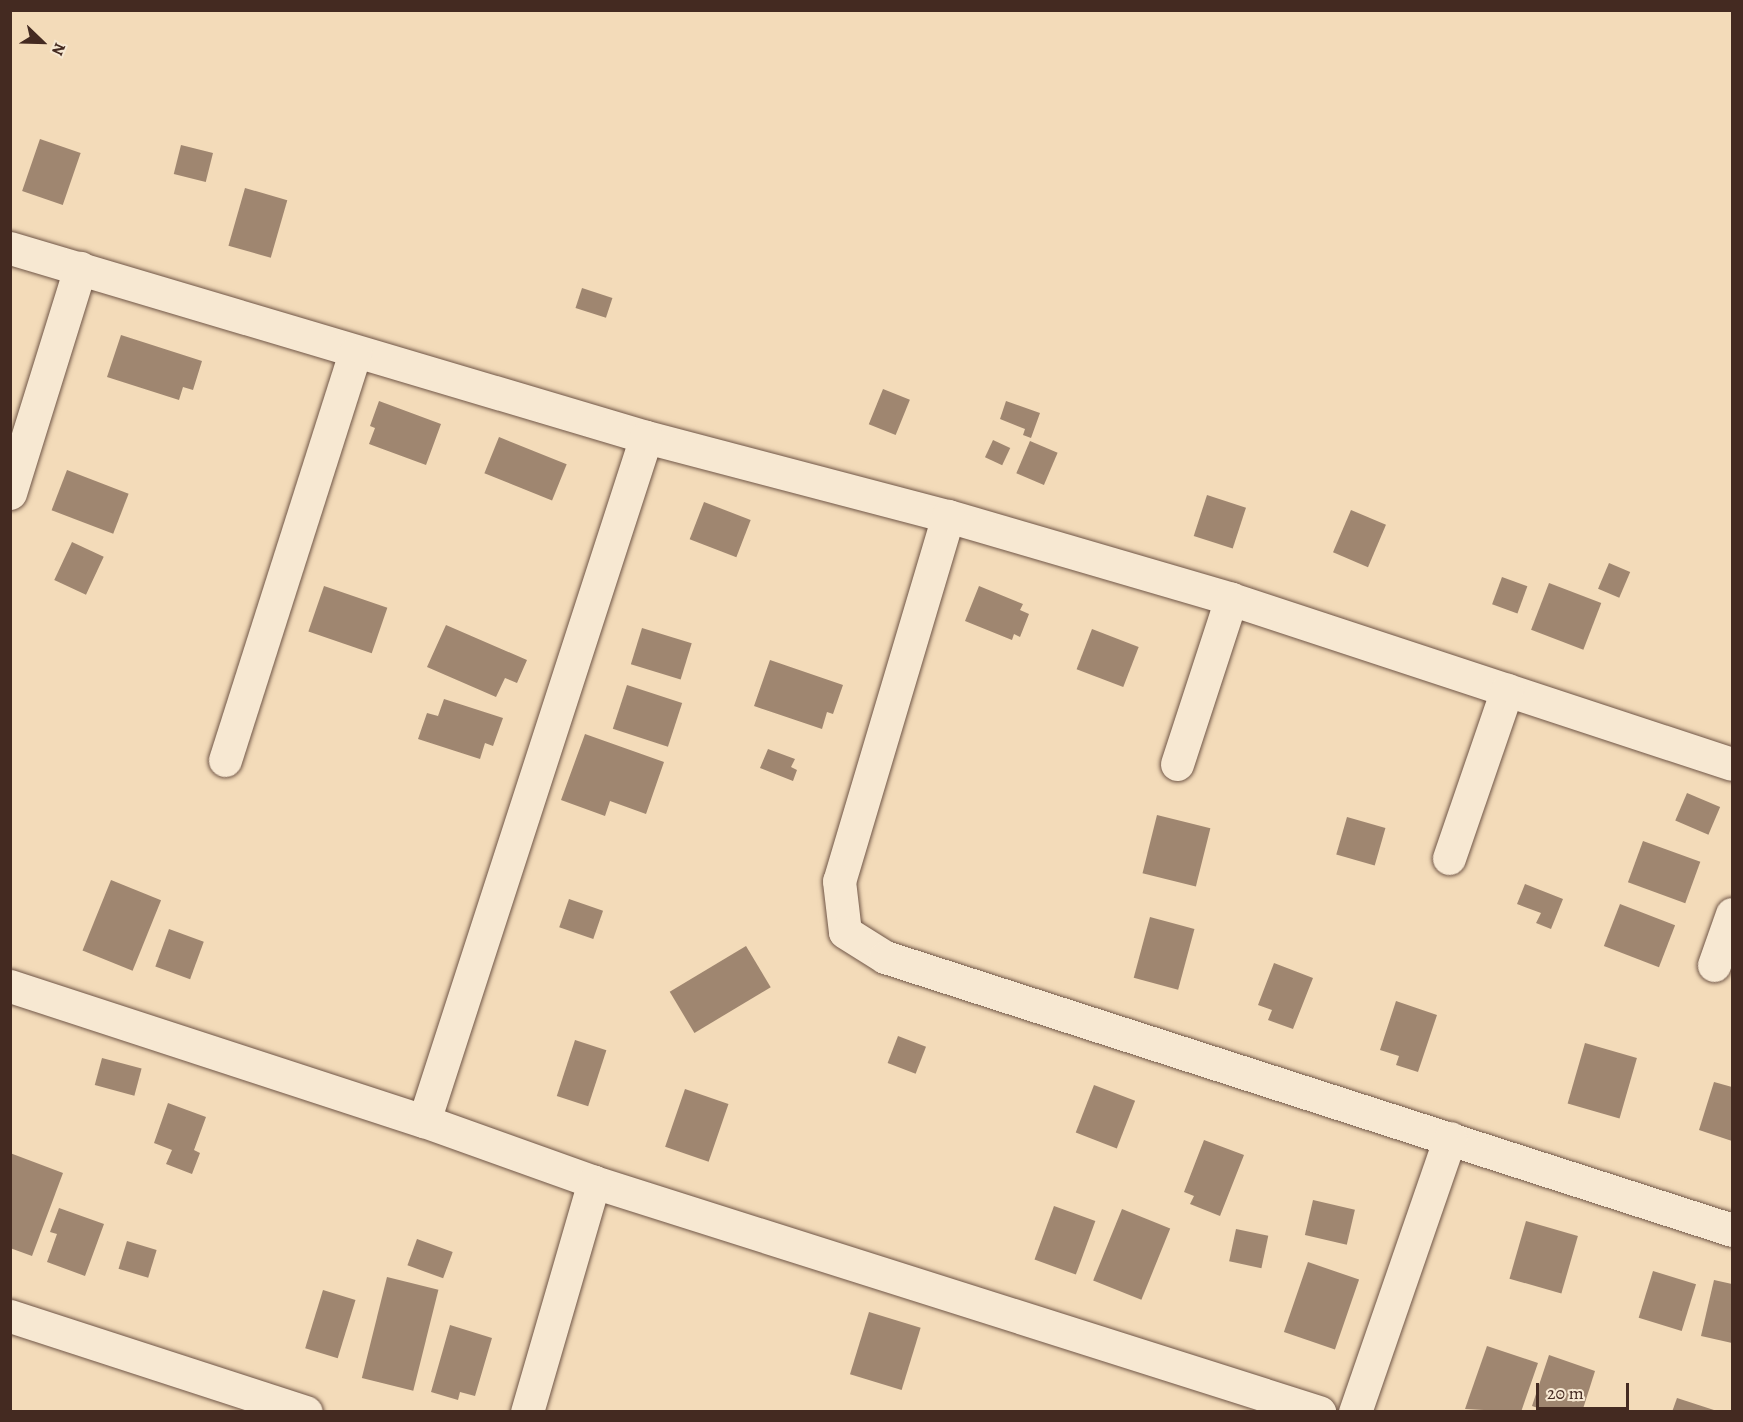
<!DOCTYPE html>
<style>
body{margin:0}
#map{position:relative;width:1743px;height:1422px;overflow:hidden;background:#f3dbb9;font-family:Alegreya,serif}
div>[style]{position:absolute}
.building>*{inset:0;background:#9f8670;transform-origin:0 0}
.roads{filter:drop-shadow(0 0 2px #705647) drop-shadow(0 0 2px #705647)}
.minor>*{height:33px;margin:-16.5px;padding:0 16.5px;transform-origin:16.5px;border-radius:16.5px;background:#f7e8d2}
span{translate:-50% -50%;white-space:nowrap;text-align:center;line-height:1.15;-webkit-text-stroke:5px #f7e8d2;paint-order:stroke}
.frame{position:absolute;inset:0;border:12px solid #442a21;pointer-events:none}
.north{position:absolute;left:12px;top:12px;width:60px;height:60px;-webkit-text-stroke:4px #f7e8d2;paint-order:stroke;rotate:113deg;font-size:16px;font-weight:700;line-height:24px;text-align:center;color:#442a21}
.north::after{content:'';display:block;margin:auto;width:21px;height:27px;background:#442a21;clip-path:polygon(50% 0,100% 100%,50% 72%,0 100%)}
.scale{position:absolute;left:1536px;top:1383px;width:93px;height:27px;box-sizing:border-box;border:3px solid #442a21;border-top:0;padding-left:8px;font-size:18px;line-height:21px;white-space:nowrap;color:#442a21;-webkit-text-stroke:4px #f7e8d2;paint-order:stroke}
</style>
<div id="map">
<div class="building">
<div style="left:40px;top:139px;width:43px;height:55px;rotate:19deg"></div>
<div style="left:181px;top:145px;width:33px;height:30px;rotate:14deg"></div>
<div style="left:245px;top:188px;width:44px;height:60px;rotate:16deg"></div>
<div style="left:582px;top:288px;width:32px;height:21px;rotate:18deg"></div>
<div style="clip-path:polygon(121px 335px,202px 361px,193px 390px,183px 387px,179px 400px,107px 377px)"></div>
<div style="left:883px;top:389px;width:29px;height:38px;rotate:22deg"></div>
<div style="clip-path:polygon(379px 401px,441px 424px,426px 465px,369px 444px,375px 428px,370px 426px)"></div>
<div style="clip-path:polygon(1006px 401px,1040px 413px,1031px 438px,1023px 435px,1025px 429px,1000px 419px)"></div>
<div style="left:499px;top:437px;width:73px;height:39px;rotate:22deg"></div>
<div style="left:993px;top:440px;width:19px;height:19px;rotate:25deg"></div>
<div style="left:1030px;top:441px;width:30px;height:35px;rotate:23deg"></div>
<div style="left:67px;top:470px;width:66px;height:43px;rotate:21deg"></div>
<div style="left:1207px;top:495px;width:41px;height:43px;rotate:18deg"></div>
<div style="left:704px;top:502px;width:50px;height:40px;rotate:21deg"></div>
<div style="left:1351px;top:510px;width:38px;height:46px;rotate:23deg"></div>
<div style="left:72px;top:542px;width:35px;height:42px;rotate:25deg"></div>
<div style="left:1609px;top:563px;width:23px;height:28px;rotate:23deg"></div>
<div style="left:1502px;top:577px;width:27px;height:29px;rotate:20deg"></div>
<div style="left:1549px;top:583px;width:56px;height:50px;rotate:21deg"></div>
<div style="left:324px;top:586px;width:67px;height:48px;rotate:19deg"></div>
<div style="clip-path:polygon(979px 586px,1023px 604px,1020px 610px,1029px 614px,1020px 637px,1014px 634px,1012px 640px,965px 621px)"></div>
<div style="clip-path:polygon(446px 625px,527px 660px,517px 683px,505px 678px,496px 697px,427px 667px)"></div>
<div style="left:642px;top:628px;width:52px;height:38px;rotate:17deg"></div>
<div style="left:1092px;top:629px;width:50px;height:43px;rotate:21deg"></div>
<div style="clip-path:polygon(770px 660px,843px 685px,833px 714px,827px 712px,822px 729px,754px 706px)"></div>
<div style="left:627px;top:685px;width:58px;height:46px;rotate:18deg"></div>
<div style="clip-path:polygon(444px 699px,503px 718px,493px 746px,485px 743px,480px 759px,418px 739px,427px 713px,438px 716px)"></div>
<div style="clip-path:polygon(585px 734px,664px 762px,646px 814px,610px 801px,605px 816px,561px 800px)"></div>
<div style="clip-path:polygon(768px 749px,795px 759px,791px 767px,797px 770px,793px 781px,760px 768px)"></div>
<div style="left:1687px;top:793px;width:36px;height:30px;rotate:23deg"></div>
<div style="left:1157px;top:815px;width:55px;height:60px;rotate:14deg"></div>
<div style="left:1347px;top:817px;width:40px;height:39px;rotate:16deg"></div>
<div style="left:1643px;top:841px;width:61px;height:44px;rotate:20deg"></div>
<div style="left:111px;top:880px;width:54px;height:76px;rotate:22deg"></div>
<div style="clip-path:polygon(1525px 884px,1563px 899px,1551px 929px,1536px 923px,1541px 913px,1517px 904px)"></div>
<div style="left:569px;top:899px;width:36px;height:30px;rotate:19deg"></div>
<div style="left:1620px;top:904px;width:59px;height:45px;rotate:21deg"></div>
<div style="left:1150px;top:917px;width:46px;height:63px;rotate:15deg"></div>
<div style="left:169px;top:929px;width:37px;height:40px;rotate:20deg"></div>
<div style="left:746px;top:946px;width:48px;height:89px;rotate:59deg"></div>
<div style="clip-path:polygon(1274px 963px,1313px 978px,1293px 1029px,1268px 1020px,1272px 1010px,1258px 1005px)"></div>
<div style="clip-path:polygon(1396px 1001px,1437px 1015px,1418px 1072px,1396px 1065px,1399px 1056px,1380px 1050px)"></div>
<div style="left:898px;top:1036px;width:30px;height:29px;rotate:21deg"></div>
<div style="left:575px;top:1040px;width:33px;height:59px;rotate:18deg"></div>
<div style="left:1585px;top:1043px;width:54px;height:63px;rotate:16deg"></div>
<div style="left:102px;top:1058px;width:41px;height:28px;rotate:15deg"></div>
<div style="clip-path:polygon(1714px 1082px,1732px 1087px,1732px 1141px,1699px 1130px)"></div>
<div style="left:1094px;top:1085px;width:44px;height:51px;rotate:21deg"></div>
<div style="left:685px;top:1089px;width:46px;height:61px;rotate:19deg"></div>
<div style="clip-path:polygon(168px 1103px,206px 1117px,194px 1150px,200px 1153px,192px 1174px,166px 1164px,172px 1150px,154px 1143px)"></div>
<div style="clip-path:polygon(1204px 1140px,1244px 1155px,1220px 1216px,1190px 1204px,1194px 1196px,1184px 1192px)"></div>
<div style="clip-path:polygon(10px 1153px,63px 1173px,32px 1256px,10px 1248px)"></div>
<div style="left:1313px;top:1200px;width:43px;height:36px;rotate:13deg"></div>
<div style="left:1054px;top:1206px;width:44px;height:57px;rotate:20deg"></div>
<div style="clip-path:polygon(59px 1208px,104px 1224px,85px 1276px,47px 1262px,57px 1234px,50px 1232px)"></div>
<div style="left:1122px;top:1209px;width:52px;height:77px;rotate:22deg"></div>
<div style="left:1526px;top:1221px;width:54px;height:60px;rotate:16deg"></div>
<div style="left:1236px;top:1229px;width:33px;height:33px;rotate:12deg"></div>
<div style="left:417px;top:1239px;width:38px;height:28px;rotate:20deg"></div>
<div style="left:127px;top:1241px;width:31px;height:29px;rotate:17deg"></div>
<div style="left:1308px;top:1262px;width:54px;height:74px;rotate:19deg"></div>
<div style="left:1653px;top:1271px;width:45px;height:49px;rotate:17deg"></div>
<div style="left:387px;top:1277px;width:53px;height:104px;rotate:14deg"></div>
<div style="clip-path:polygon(1714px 1280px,1732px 1284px,1732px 1343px,1701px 1336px)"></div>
<div style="left:323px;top:1290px;width:34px;height:61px;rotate:17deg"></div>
<div style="left:869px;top:1312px;width:54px;height:65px;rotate:17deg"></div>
<div style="clip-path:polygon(450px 1325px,492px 1338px,475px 1396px,460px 1392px,458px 1400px,431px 1392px)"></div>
<div style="clip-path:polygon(1487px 1346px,1538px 1363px,1521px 1412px,1465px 1409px)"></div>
<div style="clip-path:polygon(1549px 1355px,1595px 1371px,1582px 1412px,1550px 1412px,1532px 1406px)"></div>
<div style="clip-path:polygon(1677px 1398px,1717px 1411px,1717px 1412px,1672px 1412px)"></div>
</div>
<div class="roads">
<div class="minor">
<div style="left:10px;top:248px;width:663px;rotate:16.55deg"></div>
<div style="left:646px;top:437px;width:312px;rotate:14.7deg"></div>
<div style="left:948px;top:516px;width:295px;rotate:16.3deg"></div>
<div style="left:1231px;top:599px;width:527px;rotate:18.23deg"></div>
<div style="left:10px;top:493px;width:236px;rotate:-72.7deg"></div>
<div style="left:948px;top:516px;width:381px;rotate:106.6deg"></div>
<div style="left:839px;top:881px;width:51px;rotate:83.3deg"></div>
<div style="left:845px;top:932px;width:47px;rotate:32deg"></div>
<div style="left:885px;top:957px;width:890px;rotate:17.86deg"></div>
<div style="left:225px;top:760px;width:428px;rotate:-72.3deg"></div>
<div style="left:1177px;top:764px;width:174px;rotate:-71.9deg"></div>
<div style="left:1449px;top:858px;width:178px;rotate:-71deg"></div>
<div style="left:1714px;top:965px;width:54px;rotate:-70.6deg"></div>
<div style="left:10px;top:986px;width:435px;rotate:18.1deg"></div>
<div style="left:424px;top:1121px;width:181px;rotate:19.7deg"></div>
<div style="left:594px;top:1182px;width:761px;rotate:17.6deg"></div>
<div style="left:424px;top:1121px;width:719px;rotate:-72.02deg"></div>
<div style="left:10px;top:1316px;width:311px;rotate:18deg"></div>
<div style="left:527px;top:1412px;width:240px;rotate:-73.8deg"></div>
<div style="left:1355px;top:1412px;width:290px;rotate:-70.9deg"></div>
</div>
</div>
<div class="frame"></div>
<div class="north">N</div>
<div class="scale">20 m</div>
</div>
